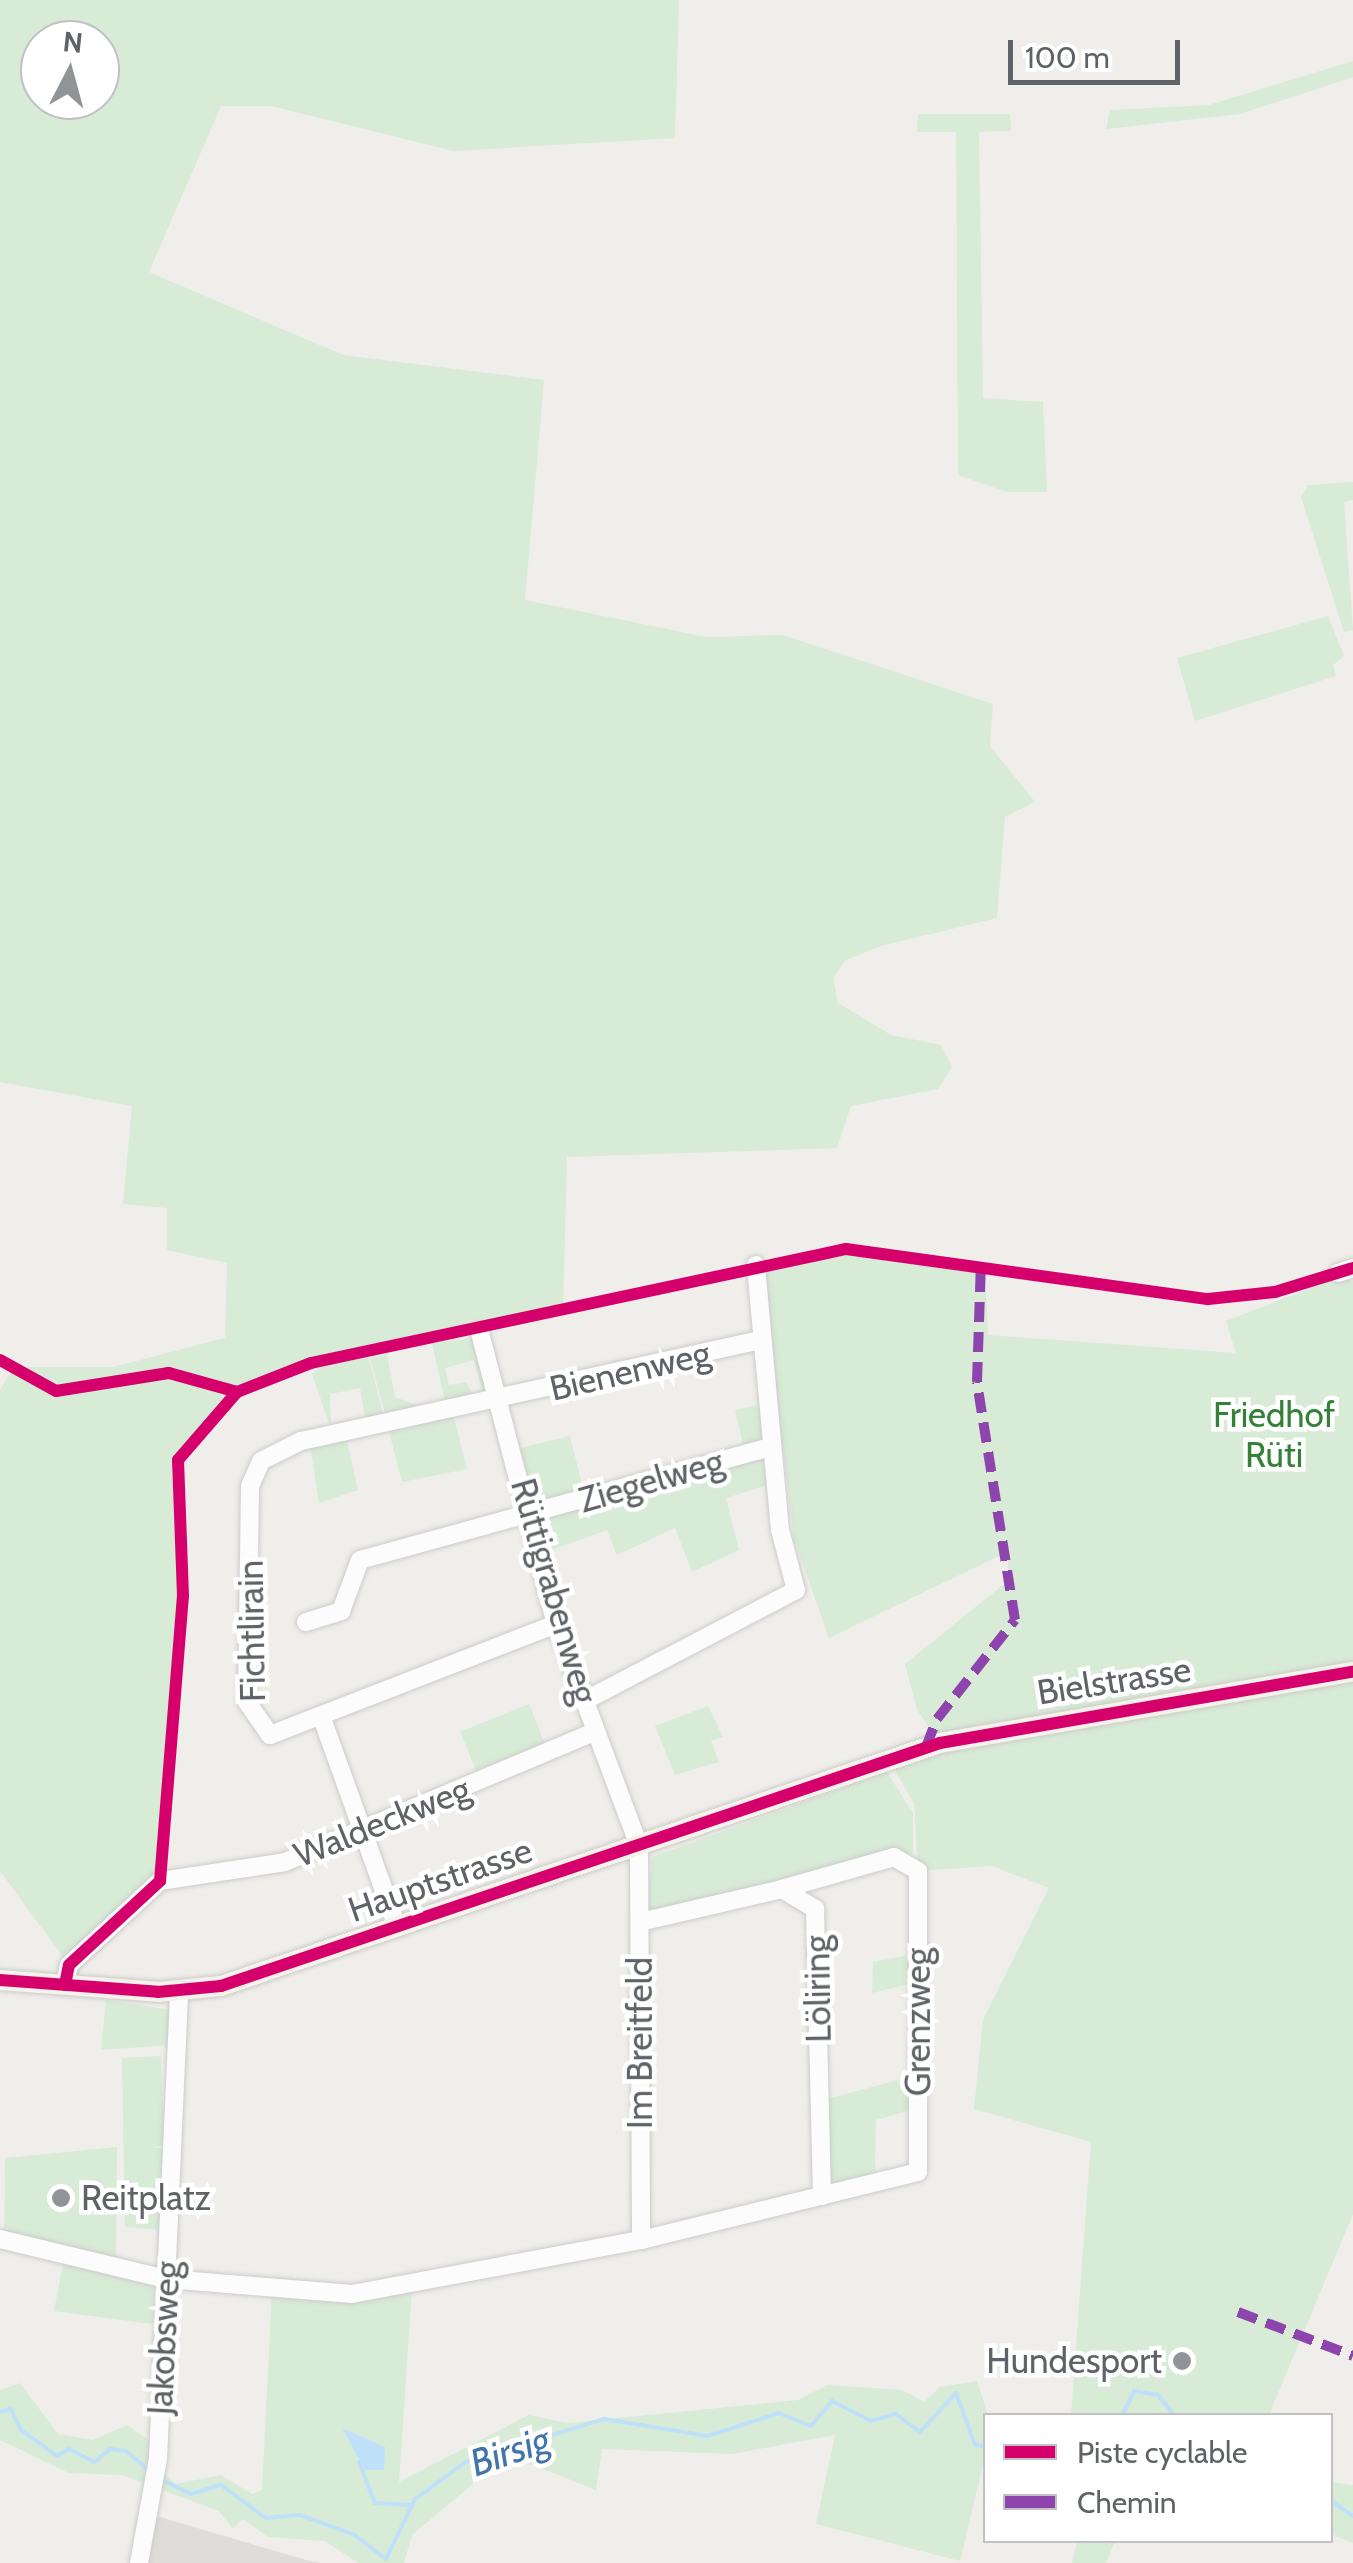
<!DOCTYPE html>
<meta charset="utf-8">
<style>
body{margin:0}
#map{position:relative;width:1353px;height:2563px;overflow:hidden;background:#efeeea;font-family:Cabin,sans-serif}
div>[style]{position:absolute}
.industrial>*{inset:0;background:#dfddda}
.green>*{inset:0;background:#d8ebd6;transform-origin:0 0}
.water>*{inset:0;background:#bfe0f9}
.stream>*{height:4px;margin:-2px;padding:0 2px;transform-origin:2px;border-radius:2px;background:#bfe0f9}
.roads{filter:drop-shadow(0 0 2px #cbcccc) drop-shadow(0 0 2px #cbcccc)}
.minor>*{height:18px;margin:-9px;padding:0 9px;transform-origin:9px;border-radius:9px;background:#fdfcfc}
.major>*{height:20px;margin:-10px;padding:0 10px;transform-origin:10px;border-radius:10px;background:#f4f2e9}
.quiet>*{height:10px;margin-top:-5px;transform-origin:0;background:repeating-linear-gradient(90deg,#8e44ad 0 20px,transparent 0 30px)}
.cycleway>*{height:12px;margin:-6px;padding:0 6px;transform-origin:6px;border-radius:6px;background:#d6006c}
.dots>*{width:28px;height:28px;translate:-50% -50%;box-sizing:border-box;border:5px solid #fff;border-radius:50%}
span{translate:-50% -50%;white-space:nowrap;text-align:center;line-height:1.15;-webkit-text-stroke:9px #fff;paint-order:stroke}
.street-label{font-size:35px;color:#5f6368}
.park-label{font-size:35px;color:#348238}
.poi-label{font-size:35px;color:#5f6368}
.left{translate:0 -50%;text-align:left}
.right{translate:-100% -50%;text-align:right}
.water-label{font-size:38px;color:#4174aa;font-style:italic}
.legend{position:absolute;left:983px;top:2413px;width:350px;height:130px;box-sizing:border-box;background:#fff;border:2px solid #bfc1c3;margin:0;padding:12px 18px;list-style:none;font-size:30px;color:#5f6368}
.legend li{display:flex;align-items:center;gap:20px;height:50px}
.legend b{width:50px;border:2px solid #bfc1c3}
.north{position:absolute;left:20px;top:20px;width:100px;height:100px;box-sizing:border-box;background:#fff;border:2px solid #bfc1c3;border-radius:50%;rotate:6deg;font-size:28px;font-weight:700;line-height:40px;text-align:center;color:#5f6368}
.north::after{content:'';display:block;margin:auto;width:35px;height:45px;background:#919496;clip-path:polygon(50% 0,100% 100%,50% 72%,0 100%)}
.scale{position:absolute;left:1008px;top:40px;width:172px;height:45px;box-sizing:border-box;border:5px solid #5f6368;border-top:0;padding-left:12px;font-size:30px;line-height:35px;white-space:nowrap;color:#5f6368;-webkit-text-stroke:8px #fff;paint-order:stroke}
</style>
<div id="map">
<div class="industrial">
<div style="clip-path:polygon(153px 2515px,306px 2560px,321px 2563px,141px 2563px)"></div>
</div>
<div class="green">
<div style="clip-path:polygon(evenodd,0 0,679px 0,675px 138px,454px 151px,271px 106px,221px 106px,149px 272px,343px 355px,544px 380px,525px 600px,706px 637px,783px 635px,993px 704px,990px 746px,1035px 802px,1005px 817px,997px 918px,881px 946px,846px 960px,833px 978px,838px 1003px,891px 1035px,941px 1045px,952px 1067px,938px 1089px,851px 1106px,837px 1148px,567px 1157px,563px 1310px,311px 1363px,237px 1392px,183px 1447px,183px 1596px,160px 1881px,69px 1965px,0 1871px,0 1390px,14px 1367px,113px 1367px,225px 1338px,227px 1263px,167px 1250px,167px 1208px,123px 1204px,132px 1106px,0 1082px,0 0,40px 40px,100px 40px,100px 100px,40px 100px,40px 40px)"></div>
<div style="clip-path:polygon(1353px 61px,1353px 77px,1240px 114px,1106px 129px,1110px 110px,1209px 105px)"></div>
<div style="clip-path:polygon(918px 114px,1010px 114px,1011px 131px,979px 132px,983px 398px,1043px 402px,1047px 492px,1007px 492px,958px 475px,956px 132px,917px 132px)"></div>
<div style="clip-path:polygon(1353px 482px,1353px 500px,1344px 502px,1353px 630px,1344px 632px,1301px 497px,1308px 485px)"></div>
<div style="clip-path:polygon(1328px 616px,1344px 656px,1333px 665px,1336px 676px,1195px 721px,1177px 658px)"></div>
<div style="clip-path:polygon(845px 1255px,985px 1272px,988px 1335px,1236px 1353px,1226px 1321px,1342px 1276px,1353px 1282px,1353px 2214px,1269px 2415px,1071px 2415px,1091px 2142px,974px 2109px,983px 2020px,1049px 1888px,992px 1866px,918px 1871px,914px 1803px,888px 1759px,940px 1743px,917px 1710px,905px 1664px,1009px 1580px,1007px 1552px,829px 1638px,794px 1539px,762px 1269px)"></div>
<div style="clip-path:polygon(473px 1338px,490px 1392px,484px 1397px,474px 1360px,445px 1368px,449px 1385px,466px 1382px,474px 1397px,446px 1406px,432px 1343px)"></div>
<div style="clip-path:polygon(387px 1354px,395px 1397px,426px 1409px,386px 1418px,370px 1358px)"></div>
<div style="clip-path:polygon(369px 1358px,384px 1418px,366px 1422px,360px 1388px,330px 1394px,331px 1429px,312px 1374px,324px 1364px)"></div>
<div style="clip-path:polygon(762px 1404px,763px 1440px,744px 1449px,735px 1410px)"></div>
<div style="clip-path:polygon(453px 1414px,467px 1469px,402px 1482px,387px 1424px)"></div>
<div style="clip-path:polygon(346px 1436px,358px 1490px,319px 1503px,310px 1444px)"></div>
<div style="left:570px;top:1436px;width:62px;height:51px;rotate:76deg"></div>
<div style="clip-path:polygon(762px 1457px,768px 1485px,726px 1498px,739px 1550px,692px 1572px,675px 1528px,617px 1555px,607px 1530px,546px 1552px,540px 1531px,550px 1516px)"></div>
<div style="left:529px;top:1704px;width:46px;height:74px;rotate:68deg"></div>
<div style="clip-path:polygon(708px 1706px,723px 1737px,711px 1741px,719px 1762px,675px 1775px,655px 1726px)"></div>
<div style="clip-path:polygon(887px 1772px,913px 1813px,913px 1853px,656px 1914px,647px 1908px,652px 1857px)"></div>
<div style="clip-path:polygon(914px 1954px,914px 1983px,872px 1993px,873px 1962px)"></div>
<div style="clip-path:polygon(106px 2000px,171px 2010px,170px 2045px,101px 2050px)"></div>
<div style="clip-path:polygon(161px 2056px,164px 2146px,151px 2147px,164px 2148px,160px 2230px,125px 2227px,122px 2058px)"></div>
<div style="clip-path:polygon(913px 2076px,914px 2109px,876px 2120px,875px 2177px,830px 2187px,827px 2099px)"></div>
<div style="clip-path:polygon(117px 2147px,116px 2265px,4px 2238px,5px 2158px)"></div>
<div style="clip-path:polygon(63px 2264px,161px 2287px,159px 2325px,54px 2311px)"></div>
<div style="clip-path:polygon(412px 2287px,399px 2482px,529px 2415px,568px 2423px,798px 2400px,827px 2385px,902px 2390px,924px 2402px,940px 2387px,977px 2381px,988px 2415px,985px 2457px,960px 2561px,816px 2524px,835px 2435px,732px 2454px,602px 2449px,596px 2490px,533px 2465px,498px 2463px,412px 2535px,404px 2563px,358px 2563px,325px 2541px,268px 2537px,243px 2519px,233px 2529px,219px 2511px,122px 2475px,69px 2473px,0 2440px,0 2390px,20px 2383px,58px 2434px,93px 2440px,127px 2425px,153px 2443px,161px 2472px,176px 2484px,221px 2475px,252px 2494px,262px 2490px,272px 2292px)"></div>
<div style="clip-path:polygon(1330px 2482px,1353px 2485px,1353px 2543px,1331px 2534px)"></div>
<div style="clip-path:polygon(1077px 2541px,1077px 2540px,1115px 2541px,1106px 2563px,1072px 2563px)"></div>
</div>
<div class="water">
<div style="clip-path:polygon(342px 2428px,385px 2447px,384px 2470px,365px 2470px)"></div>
</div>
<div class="stream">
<div style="left:0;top:2412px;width:11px;rotate:-15deg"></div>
<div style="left:11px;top:2409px;width:23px;rotate:65deg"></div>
<div style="left:21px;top:2430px;width:44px;rotate:35.8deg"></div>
<div style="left:57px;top:2456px;width:14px;rotate:-30deg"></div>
<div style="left:69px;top:2449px;width:29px;rotate:27deg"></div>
<div style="left:95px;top:2462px;width:20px;rotate:-41deg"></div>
<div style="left:110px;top:2449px;width:16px;rotate:7deg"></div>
<div style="left:126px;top:2451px;width:30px;rotate:40deg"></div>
<div style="left:1122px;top:2416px;width:28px;rotate:-64deg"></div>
<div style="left:1134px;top:2391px;width:24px;rotate:9deg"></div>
<div style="left:1158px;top:2395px;width:27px;rotate:51deg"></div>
<div style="left:359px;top:2462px;width:44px;rotate:68.7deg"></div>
<div style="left:375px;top:2503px;width:36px;rotate:3deg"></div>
<div style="left:160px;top:2479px;width:34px;rotate:26deg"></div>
<div style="left:191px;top:2494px;width:31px;rotate:-17deg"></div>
<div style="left:221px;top:2485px;width:56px;rotate:36.3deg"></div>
<div style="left:266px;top:2518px;width:34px;rotate:-5deg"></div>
<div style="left:300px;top:2515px;width:59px;rotate:20deg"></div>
<div style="left:355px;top:2535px;width:39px;rotate:38deg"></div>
<div style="left:386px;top:2559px;width:67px;rotate:-64.2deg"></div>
<div style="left:415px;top:2499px;width:63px;rotate:-36deg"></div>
<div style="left:466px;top:2462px;width:145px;rotate:-17.3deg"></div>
<div style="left:604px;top:2419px;width:105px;rotate:9.3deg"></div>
<div style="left:708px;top:2436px;width:75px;rotate:-17.9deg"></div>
<div style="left:779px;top:2413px;width:35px;rotate:22deg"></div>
<div style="left:811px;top:2426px;width:33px;rotate:-50deg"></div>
<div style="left:832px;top:2401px;width:44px;rotate:27.1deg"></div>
<div style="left:871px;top:2421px;width:26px;rotate:-16deg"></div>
<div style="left:896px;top:2414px;width:30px;rotate:37deg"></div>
<div style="left:920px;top:2432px;width:53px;rotate:-47.3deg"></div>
<div style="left:956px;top:2393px;width:55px;rotate:69.9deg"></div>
<div style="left:975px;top:2445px;width:11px;rotate:5deg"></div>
<div style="left:1330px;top:2500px;width:28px;rotate:35deg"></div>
</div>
<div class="roads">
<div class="minor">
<div style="left:1338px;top:1273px;width:16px;rotate:-18deg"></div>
<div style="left:480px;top:1333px;width:301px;rotate:75.4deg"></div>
<div style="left:556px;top:1624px;width:237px;rotate:69.5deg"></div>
<div style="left:639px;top:1846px;width:394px;rotate:89.7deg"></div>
<div style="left:306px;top:1622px;width:37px;rotate:-17deg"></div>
<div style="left:341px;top:1611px;width:54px;rotate:-69.6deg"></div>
<div style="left:360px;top:1560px;width:426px;rotate:-15.4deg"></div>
<div style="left:556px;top:1624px;width:307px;rotate:158.8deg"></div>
<div style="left:270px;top:1735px;width:40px;rotate:-124.9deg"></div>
<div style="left:247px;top:1702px;width:216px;rotate:-89.2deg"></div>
<div style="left:250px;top:1486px;width:27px;rotate:-66deg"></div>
<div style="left:261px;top:1461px;width:45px;rotate:-26.6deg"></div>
<div style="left:301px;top:1441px;width:470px;rotate:-12.4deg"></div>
<div style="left:584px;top:1701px;width:239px;rotate:-27.6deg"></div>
<div style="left:796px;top:1590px;width:62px;rotate:-104.9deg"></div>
<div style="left:780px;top:1530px;width:266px;rotate:-95.2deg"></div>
<div style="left:323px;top:1721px;width:218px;rotate:70.2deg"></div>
<div style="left:640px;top:1922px;width:146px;rotate:-13.1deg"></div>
<div style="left:782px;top:1889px;width:39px;rotate:31deg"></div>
<div style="left:815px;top:1909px;width:287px;rotate:88.6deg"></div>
<div style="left:65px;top:1985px;width:20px;rotate:-79deg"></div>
<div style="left:69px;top:1965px;width:124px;rotate:-42.7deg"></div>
<div style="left:160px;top:1881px;width:126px;rotate:-8.6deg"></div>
<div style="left:285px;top:1862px;width:336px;rotate:-22.8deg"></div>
<div style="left:0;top:2239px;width:172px;rotate:13.5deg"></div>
<div style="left:167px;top:2279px;width:186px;rotate:4.6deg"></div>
<div style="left:352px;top:2294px;width:294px;rotate:-10.6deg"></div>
<div style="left:641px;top:2240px;width:285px;rotate:-13.8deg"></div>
<div style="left:918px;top:2172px;width:301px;rotate:-90deg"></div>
<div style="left:918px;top:1871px;width:28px;rotate:-150deg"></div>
<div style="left:894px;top:1857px;width:116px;rotate:164.1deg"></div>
<div style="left:139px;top:2563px;width:107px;rotate:-79.7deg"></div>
<div style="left:158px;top:2458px;width:466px;rotate:-87.4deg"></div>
</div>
<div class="major">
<div style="left:0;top:1980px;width:158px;rotate:4.3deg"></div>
<div style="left:158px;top:1992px;width:63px;rotate:-5.4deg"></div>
<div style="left:221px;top:1986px;width:759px;rotate:-18.67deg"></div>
<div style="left:940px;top:1743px;width:419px;rotate:-9.8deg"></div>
</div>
</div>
<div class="quiet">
<div style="left:926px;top:1747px;width:30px;rotate:-69deg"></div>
<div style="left:937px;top:1719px;width:126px;rotate:-51.8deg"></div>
<div style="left:1015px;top:1620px;width:241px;rotate:-99.1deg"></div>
<div style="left:977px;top:1382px;width:118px;rotate:-88.1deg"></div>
<div style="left:1238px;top:2312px;width:123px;rotate:20.9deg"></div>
</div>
<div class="cycleway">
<div style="left:0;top:1360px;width:64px;rotate:29deg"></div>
<div style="left:56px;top:1391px;width:114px;rotate:-9.1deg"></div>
<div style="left:169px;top:1373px;width:71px;rotate:15.6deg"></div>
<div style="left:0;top:1980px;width:158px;rotate:4.3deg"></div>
<div style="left:158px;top:1992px;width:63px;rotate:-5.4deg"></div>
<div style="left:221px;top:1986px;width:759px;rotate:-18.67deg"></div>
<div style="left:940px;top:1743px;width:419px;rotate:-9.8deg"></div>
<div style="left:65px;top:1985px;width:20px;rotate:-79deg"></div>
<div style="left:69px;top:1965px;width:124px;rotate:-42.7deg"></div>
<div style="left:160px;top:1881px;width:286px;rotate:-85.4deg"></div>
<div style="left:183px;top:1596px;width:136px;rotate:-92.1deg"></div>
<div style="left:178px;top:1460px;width:90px;rotate:-49.1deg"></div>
<div style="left:237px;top:1392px;width:79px;rotate:-21.4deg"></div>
<div style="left:311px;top:1363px;width:547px;rotate:-12.03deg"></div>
<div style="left:846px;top:1249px;width:365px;rotate:7.9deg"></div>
<div style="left:1208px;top:1299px;width:67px;rotate:-6deg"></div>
<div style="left:1275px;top:1292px;width:82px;rotate:-17.1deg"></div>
</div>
<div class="dots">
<div style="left:61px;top:2198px;background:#919496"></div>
<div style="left:1182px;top:2361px;background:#919496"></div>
</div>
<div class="street-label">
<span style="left:630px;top:1371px;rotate:-13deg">Bienenweg</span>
<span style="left:651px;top:1481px;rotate:-16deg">Ziegelweg</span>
<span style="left:554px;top:1591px;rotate:74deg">Rüttigrabenweg</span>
<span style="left:252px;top:1631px;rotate:-91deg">Fichtlirain</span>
<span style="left:1114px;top:1681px;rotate:-9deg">Bielstrasse</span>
<span style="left:382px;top:1822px;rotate:-22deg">Waldeckweg</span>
<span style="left:440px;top:1880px;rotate:-19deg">Hauptstrasse</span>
<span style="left:818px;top:1989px;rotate:-91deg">Löliring</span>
<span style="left:918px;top:2022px;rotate:-90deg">Grenzweg</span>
<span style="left:640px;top:2043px;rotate:-90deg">Im Breitfeld</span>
<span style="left:164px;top:2338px;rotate:-87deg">Jakobsweg</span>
</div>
<div class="park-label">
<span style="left:1274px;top:1435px">Friedhof<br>Rüti</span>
</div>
<div class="poi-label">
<span class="left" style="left:81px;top:2198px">Reitplatz</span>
<span class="right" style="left:1162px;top:2361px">Hundesport</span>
</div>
<div class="water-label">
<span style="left:510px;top:2451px;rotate:-19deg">Birsig</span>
</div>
<ul class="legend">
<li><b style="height:12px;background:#d6006c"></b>Piste cyclable</li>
<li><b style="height:12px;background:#8e44ad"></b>Chemin</li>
</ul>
<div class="north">N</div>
<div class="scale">100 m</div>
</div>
